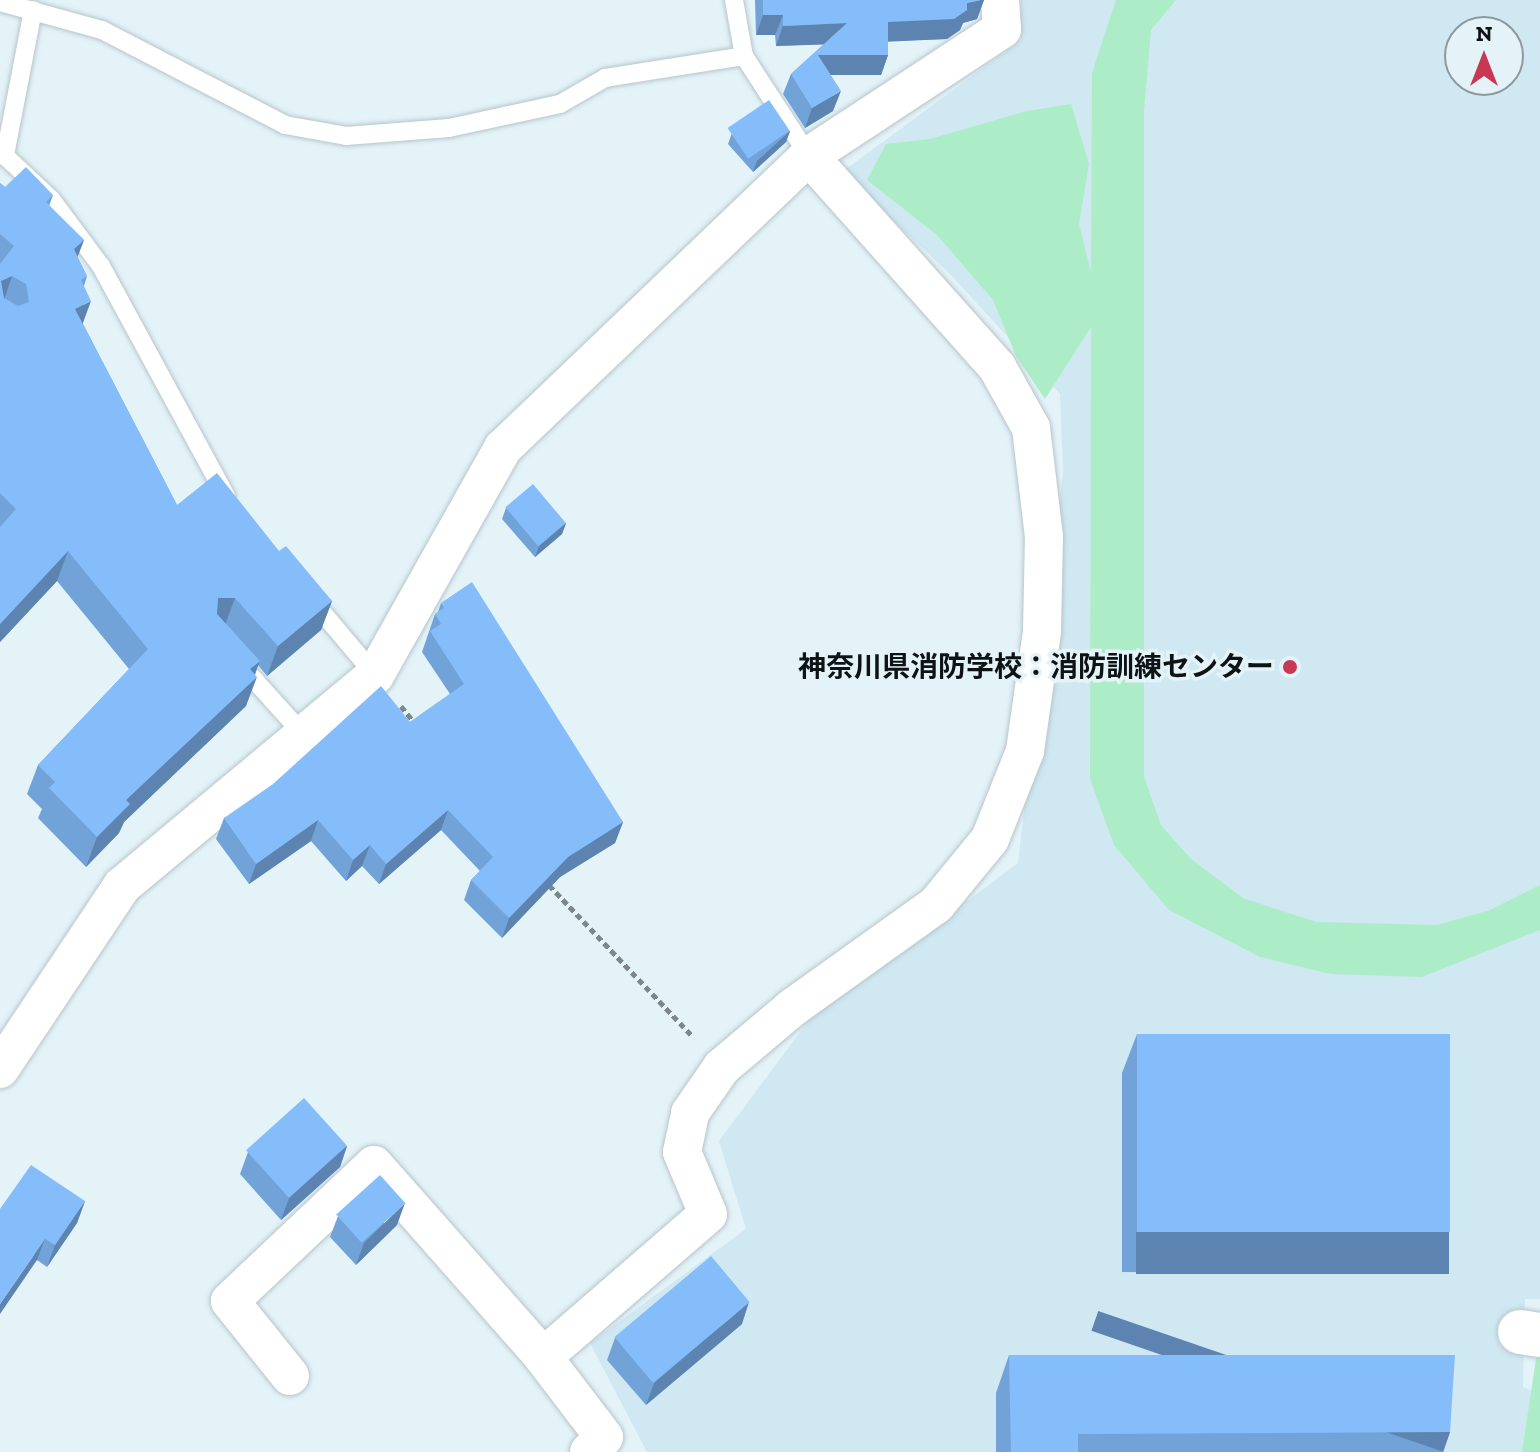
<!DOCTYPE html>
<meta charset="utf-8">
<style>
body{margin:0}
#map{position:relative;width:1540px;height:1452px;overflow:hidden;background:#e3f3f8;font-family:"Zilla Slab","Noto Sans JP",serif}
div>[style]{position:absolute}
.built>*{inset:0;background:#cfe8f1}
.green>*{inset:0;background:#acedc8}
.path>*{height:5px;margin-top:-2.5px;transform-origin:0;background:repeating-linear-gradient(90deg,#7d878b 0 6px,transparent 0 10px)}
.roads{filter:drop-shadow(0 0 2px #b6c5ca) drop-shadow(0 0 2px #b6c5ca)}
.service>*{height:18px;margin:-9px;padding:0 9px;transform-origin:9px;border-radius:9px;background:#fff}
.minor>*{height:38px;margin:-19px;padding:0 19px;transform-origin:19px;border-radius:19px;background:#fff}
.tertiary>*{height:44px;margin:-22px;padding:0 22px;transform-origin:22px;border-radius:22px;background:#fff}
.wall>*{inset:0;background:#72a3d8}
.shaded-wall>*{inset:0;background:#5d84b0;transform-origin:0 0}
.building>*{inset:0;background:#85bdfb;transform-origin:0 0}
.dots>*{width:22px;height:22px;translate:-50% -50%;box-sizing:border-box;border:4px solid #e3f3f8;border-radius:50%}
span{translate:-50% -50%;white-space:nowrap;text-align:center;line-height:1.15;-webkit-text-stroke:7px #e3f3f8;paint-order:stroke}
.poi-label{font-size:28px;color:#0e1315;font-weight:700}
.right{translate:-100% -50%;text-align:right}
.north{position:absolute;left:1444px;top:16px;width:80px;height:80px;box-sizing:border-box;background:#e3f3f8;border:2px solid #8e999d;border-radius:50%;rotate:0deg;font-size:22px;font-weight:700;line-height:32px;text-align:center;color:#0e1315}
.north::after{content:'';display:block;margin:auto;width:28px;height:36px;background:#c83753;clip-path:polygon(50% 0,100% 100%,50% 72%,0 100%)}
</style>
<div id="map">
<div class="built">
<div style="clip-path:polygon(evenodd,1021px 0,1540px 0,1540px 1299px,1525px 1299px,1523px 1387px,1540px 1394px,1540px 1452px,647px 1452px,590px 1343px,746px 1229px,719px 1141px,810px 1019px,1018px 863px,1063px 472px,1060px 394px,951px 275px,842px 172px,1021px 40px,1021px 0,1460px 32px,1508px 32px,1508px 80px,1460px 80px,1460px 32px)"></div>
</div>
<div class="green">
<div style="clip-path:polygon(1116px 0,1176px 0,1151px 30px,1144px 111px,1144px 777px,1161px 825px,1191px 859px,1243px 898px,1316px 922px,1437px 925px,1490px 910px,1540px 885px,1540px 930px,1422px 977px,1331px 974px,1260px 957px,1169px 910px,1114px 845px,1090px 779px,1091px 327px,1045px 399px,1016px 356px,993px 300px,937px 235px,867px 180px,886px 144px,930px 139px,1027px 111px,1071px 104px,1089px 164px,1079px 224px,1091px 272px,1092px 73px)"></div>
<div style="clip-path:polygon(1540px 1332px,1540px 1452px,1522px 1452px)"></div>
</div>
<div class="path">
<div style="left:401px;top:706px;width:22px;rotate:51deg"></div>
<div style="left:549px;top:885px;width:209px;rotate:46.5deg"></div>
</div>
<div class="roads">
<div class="service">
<div style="left:734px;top:0;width:57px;rotate:79.9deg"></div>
<div style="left:744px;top:56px;width:119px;rotate:57deg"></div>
<div style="left:0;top:2px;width:106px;rotate:15.4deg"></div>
<div style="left:102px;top:30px;width:206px;rotate:27.4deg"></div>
<div style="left:285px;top:125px;width:62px;rotate:10.2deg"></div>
<div style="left:346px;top:136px;width:103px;rotate:-4.4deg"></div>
<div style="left:449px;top:128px;width:114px;rotate:-12.2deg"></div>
<div style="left:560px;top:104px;width:52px;rotate:-30deg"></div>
<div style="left:605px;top:78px;width:141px;rotate:-9deg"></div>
<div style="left:33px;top:10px;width:149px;rotate:100.9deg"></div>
<div style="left:5px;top:156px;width:63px;rotate:43.1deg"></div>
<div style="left:51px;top:199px;width:84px;rotate:53.3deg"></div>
<div style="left:101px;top:266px;width:262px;rotate:61.5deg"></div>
<div style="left:311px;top:599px;width:99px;rotate:49.9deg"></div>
<div style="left:241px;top:665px;width:91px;rotate:48.1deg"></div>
</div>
<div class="minor">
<div style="left:0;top:1069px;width:220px;rotate:-56.3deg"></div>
<div style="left:122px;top:886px;width:329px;rotate:-39.8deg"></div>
<div style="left:375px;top:675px;width:261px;rotate:-60.6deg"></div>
<div style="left:503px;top:448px;width:423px;rotate:-43.7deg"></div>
<div style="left:809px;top:156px;width:231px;rotate:-33.3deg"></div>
<div style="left:1002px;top:29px;width:29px;rotate:-94deg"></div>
<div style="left:290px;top:1376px;width:96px;rotate:-128.7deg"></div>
<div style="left:230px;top:1301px;width:198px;rotate:-43.4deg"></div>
<div style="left:374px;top:1165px;width:256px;rotate:48.6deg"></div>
<div style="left:589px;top:1452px;width:21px;rotate:-45deg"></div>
<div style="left:604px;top:1437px;width:101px;rotate:-127.3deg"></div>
<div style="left:543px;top:1357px;width:218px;rotate:-40.9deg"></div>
<div style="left:708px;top:1214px;width:67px;rotate:-112.8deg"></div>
<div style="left:682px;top:1152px;width:40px;rotate:-78deg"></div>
<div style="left:690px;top:1113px;width:56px;rotate:-55.2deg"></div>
<div style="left:722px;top:1067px;width:92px;rotate:-40.1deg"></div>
<div style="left:792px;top:1008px;width:177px;rotate:-35.6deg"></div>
<div style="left:936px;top:905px;width:85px;rotate:-50.7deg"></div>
<div style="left:990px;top:839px;width:95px;rotate:-68.3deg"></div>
<div style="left:1025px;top:751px;width:121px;rotate:-81.9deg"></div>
<div style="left:1042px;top:631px;width:94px;rotate:-88.8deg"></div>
<div style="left:1044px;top:537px;width:110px;rotate:-96.8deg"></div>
<div style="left:1031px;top:428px;width:70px;rotate:-119.1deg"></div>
<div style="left:997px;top:367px;width:283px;rotate:-131.7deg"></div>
</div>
<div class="tertiary">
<div style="left:1520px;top:1332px;width:20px;rotate:9deg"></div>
</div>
</div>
<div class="wall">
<div style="clip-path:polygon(755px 0,984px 0,977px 19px,963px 23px,960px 30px,947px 39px,888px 41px,888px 55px,881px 75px,831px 75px,833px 111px,805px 128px,783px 94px,791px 74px,824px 44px,776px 46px,775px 35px,756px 35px)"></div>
<div style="clip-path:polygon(790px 131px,786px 142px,753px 172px,728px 144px,732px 133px)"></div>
<div style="clip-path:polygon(0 183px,5px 187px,53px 195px,49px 206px,84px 240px,77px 257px,87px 276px,84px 286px,83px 324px,177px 505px,279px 551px,332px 601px,321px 630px,267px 676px,258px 665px,246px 706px,124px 822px,119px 833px,86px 867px,38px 818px,42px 809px,27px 794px,38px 765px,129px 669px,57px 581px,0 642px)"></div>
<div style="clip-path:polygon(506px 508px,566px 523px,562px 534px,535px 557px,502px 519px)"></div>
<div style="clip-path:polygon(441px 603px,623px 822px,615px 843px,560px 877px,502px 938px,464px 900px,471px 880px,480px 871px,441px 830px,379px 884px,362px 866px,346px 881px,311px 841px,249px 884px,216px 839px,224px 818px,410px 722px,450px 694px,422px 652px,435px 614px,438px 612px)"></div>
<div style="clip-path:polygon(1137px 1034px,1434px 1274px,1122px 1272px,1122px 1073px)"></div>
<div style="clip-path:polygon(347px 1146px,340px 1167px,281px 1220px,240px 1174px,248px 1152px)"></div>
<div style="clip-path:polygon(85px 1201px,77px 1223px,47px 1267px,37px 1260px,0 1209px)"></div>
<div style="clip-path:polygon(338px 1216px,397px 1225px,356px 1265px,330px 1237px)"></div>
<div style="clip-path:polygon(742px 1324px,646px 1405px,607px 1360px,615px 1338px)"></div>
<div style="clip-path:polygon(1009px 1355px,1450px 1432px,1443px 1452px,996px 1452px,996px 1393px)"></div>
</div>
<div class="shaded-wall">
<div style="clip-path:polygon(981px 0,984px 0,977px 19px,963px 23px,960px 30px,947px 39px,881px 42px,888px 22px)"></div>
<div style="clip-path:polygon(763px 15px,783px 15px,775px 35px,756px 35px)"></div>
<div style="clip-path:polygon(847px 23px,840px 44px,776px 46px,783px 26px)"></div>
<div style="clip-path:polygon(818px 55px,888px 55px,881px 75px,810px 75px)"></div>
<div style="clip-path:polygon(841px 91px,833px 111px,805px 128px,812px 108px)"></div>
<div style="clip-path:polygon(790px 131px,786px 142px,753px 172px,757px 161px)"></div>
<div style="clip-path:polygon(84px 240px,73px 269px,74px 249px)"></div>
<div style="clip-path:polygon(12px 276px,2px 306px,1px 281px)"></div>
<div style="clip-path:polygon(91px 301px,80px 331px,75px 309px)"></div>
<div style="clip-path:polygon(566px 523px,562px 534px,535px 557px,539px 546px)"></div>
<div style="clip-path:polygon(68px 551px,57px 581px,0 642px,0 624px)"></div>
<div style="clip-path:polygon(218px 598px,235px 598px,224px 628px,208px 628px)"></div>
<div style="clip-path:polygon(332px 601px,321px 630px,267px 676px,278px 646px)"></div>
<div style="clip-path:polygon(260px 661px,252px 681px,257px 677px,246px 706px,124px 822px,119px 833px,86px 867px,97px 837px,126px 800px,250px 669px)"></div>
<div style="clip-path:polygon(448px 810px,441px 830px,379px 884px,386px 864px)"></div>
<div style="clip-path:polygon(318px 820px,311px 841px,249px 884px,256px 864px)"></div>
<div style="clip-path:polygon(623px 822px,615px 843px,560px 877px,502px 938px,509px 918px,568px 857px)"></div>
<div style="clip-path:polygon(370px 845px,362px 866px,346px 881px,353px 860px)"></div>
<div style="clip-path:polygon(347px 1146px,340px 1167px,281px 1220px,289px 1198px)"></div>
<div style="clip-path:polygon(85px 1201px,77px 1223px,47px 1267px,55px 1245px)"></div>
<div style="clip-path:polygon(405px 1203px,397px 1225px,356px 1265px,364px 1243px)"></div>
<div style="left:1136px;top:1232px;width:313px;height:42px"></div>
<div style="clip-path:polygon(45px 1239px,37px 1260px,0 1314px,0 1304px)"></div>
<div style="clip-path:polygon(749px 1302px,742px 1324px,646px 1405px,654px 1383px)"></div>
<div style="left:1450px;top:1432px;width:21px;height:372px;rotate:109deg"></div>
</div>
<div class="building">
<div style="clip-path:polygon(763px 0,981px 0,967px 3px,967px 10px,954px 19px,888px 22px,888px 55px,818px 55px,841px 91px,812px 108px,791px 74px,847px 23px,783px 26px,783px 15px,763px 15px)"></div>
<div style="left:769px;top:100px;width:37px;height:50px;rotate:56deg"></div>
<div style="clip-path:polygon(evenodd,26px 167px,53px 195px,46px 202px,84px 240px,74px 249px,87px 276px,81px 280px,91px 301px,75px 309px,177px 505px,217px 473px,279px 551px,286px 546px,332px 601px,278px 646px,235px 598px,218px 598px,217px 614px,260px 661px,250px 669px,257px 677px,126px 800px,130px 804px,97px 837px,49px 788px,55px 782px,38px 765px,148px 649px,68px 551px,0 624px,0 527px,16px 509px,0 493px,0 264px,14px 246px,0 234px,0 183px,5px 187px,26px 167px,12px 276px,26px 284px,29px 302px,18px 306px,4px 298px,1px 281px,12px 276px)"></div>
<div style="left:533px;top:484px;width:51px;height:36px;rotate:50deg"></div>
<div style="clip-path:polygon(472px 582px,623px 822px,568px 857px,509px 918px,471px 880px,493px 857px,448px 810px,386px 864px,370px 845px,353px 860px,318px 820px,256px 864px,224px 818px,273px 784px,381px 686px,410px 722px,464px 684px,430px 631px,441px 624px,435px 614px,444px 608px,441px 603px)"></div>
<div style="left:1137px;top:1034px;width:313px;height:198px"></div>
<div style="left:304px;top:1098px;width:64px;height:78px;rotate:48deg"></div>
<div style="clip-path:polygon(31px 1165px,85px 1201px,55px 1245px,45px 1239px,0 1304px,0 1209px)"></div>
<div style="left:380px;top:1175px;width:38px;height:59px;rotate:48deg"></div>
<div style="left:711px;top:1256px;width:60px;height:126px;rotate:50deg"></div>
<div style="clip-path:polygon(1009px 1355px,1455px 1355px,1450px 1432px,1078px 1434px,1078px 1452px,1011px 1452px)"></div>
</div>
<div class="dots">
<div style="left:1290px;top:667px;background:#c83753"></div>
</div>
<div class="poi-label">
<span class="right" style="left:1274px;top:667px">神奈川県消防学校：消防訓練センター</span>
</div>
<div class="north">N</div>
</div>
